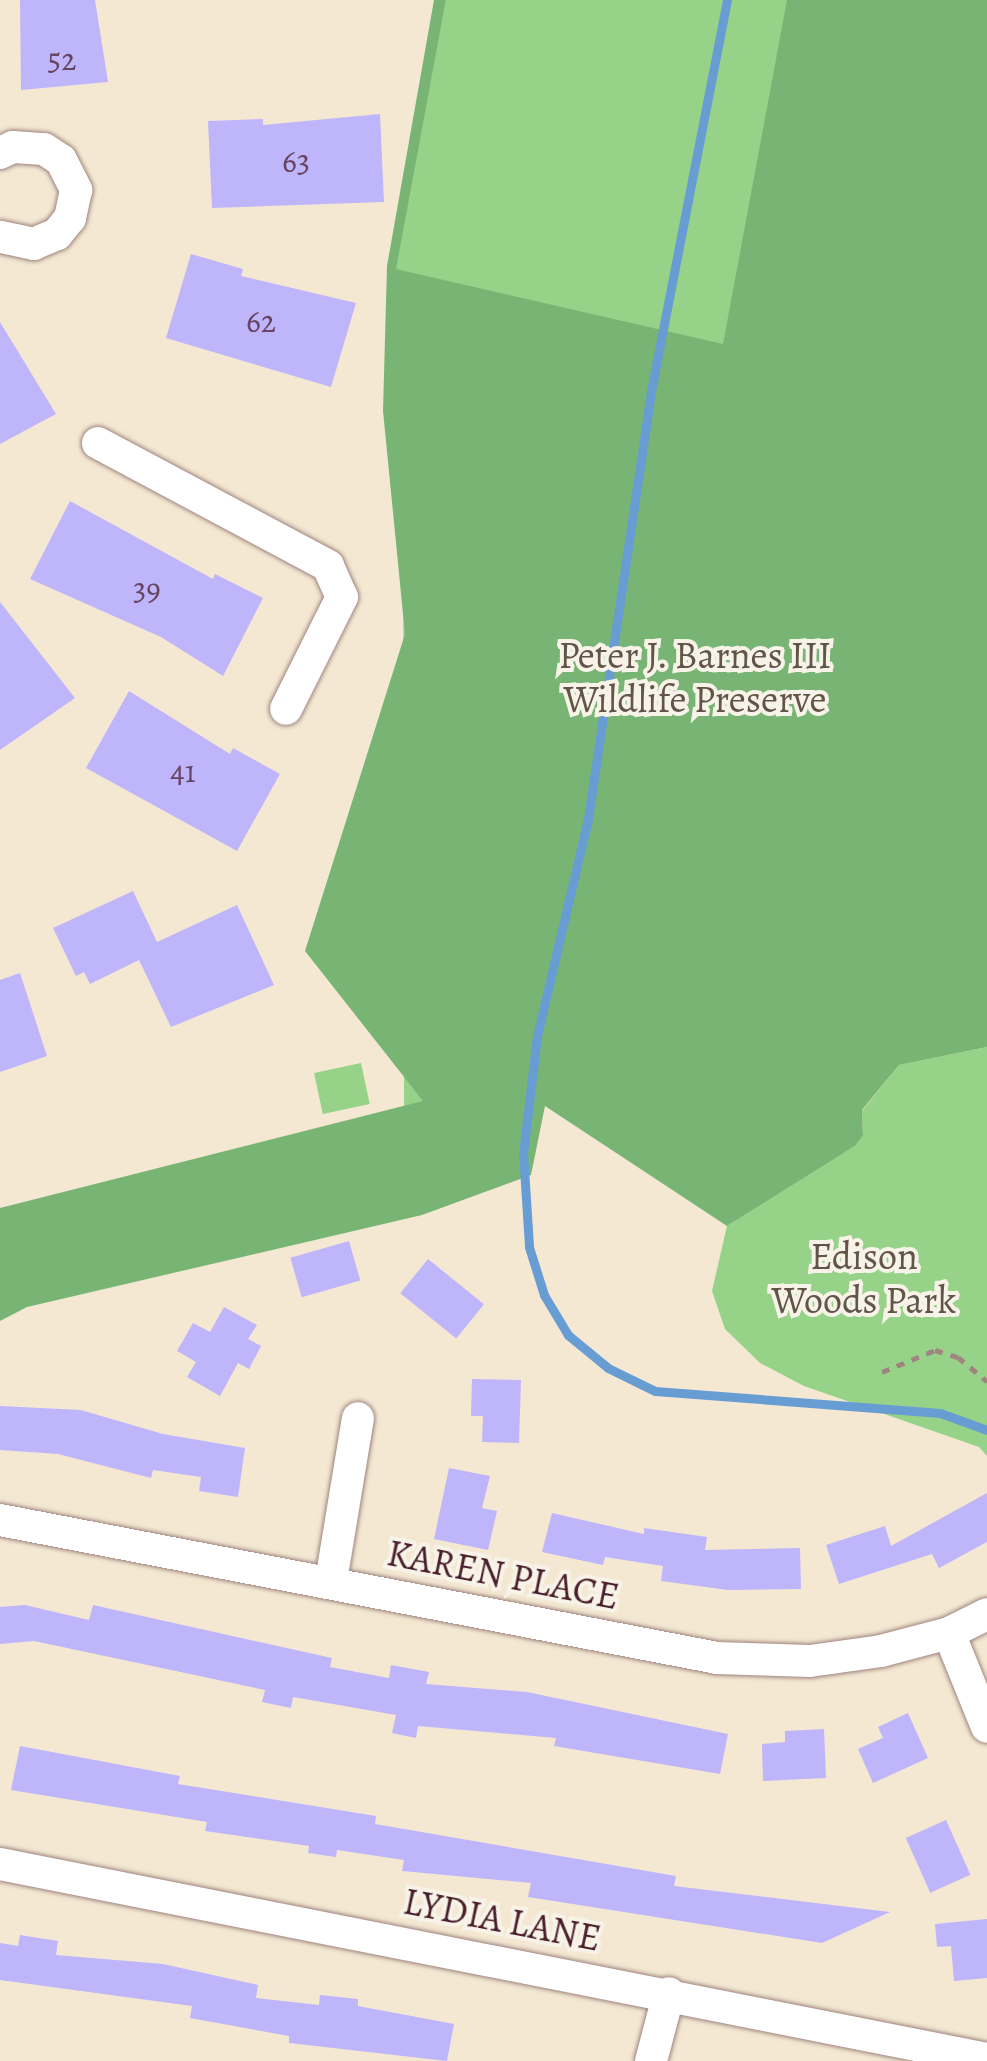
<!DOCTYPE html>
<style>
body{margin:0}
#map{position:relative;width:987px;height:2061px;overflow:hidden;background:#f4e8d3;font-family:Alegreya,serif}
div>[style]{position:absolute}
.green>*{inset:0;background:#96d388;transform-origin:0 0}
.forest>*{inset:0;background:#78b574}
.stream>*{height:9px;margin:-4.5px;padding:0 4.5px;transform-origin:4.5px;border-radius:4.5px;background:#689dd4}
.building>*{inset:0;background:#bfb5fb;transform-origin:0 0}
.path>*{height:5px;margin-top:-2.5px;transform-origin:0;background:repeating-linear-gradient(90deg,#9f847f 0 8px,transparent 0 16px)}
.roads{filter:drop-shadow(0 0 2px #9f847f) drop-shadow(0 0 2px #9f847f)}
.street>*{height:32px;margin:-16px;padding:0 16px;transform-origin:16px;border-radius:16px;background:#fff}
span{translate:-50% -50%;white-space:nowrap;text-align:center;line-height:1.15;-webkit-text-stroke:8px #f7f3e8;paint-order:stroke}
.number-label{font-size:32px;color:#67445f}
.number-label span{-webkit-text-stroke-width:0}
.park-label{font-size:38px;color:#615547}
.street-label{font-size:38px;color:#4a1f2b}
</style>
<div id="map">
<div class="green">
<div style="clip-path:polygon(446px 0,987px 0,987px 967px,404px 1110px,403px 388px,418px 275px,395px 269px)"></div>
<div style="clip-path:polygon(987px 1047px,987px 1456px,979px 1447px,804px 1386px,760px 1363px,725px 1329px,712px 1291px,727px 1226px,855px 1146px,863px 1136px,862px 1111px,899px 1065px)"></div>
<div style="left:361px;top:1063px;width:42px;height:48px;rotate:78deg"></div>
</div>
<div class="forest">
<div style="clip-path:polygon(434px 0,446px 0,396px 269px,723px 344px,787px 0,987px 0,987px 1047px,899px 1065px,862px 1110px,863px 1136px,855px 1146px,727px 1226px,545px 1106px,531px 1175px,422px 1215px,27px 1307px,0 1321px,0 1208px,423px 1101px,305px 951px,405px 634px,383px 411px,387px 266px)"></div>
</div>
<div class="stream">
<div style="left:727px;top:0;width:399px;rotate:101deg"></div>
<div style="left:651px;top:392px;width:436px;rotate:98.4deg"></div>
<div style="left:587px;top:823px;width:219px;rotate:103.2deg"></div>
<div style="left:537px;top:1036px;width:118px;rotate:96.8deg"></div>
<div style="left:523px;top:1153px;width:94px;rotate:86.3deg"></div>
<div style="left:529px;top:1247px;width:50px;rotate:72.6deg"></div>
<div style="left:544px;top:1295px;width:47px;rotate:59deg"></div>
<div style="left:568px;top:1335px;width:52px;rotate:39.5deg"></div>
<div style="left:608px;top:1368px;width:52px;rotate:26.1deg"></div>
<div style="left:655px;top:1391px;width:286px;rotate:4.4deg"></div>
<div style="left:940px;top:1413px;width:50px;rotate:19.9deg"></div>
</div>
<div class="building">
<div style="clip-path:polygon(20px 0,95px 0,108px 82px,21px 90px)"></div>
<div style="clip-path:polygon(380px 114px,384px 202px,212px 208px,208px 121px,263px 119px,263px 125px)"></div>
<div style="clip-path:polygon(191px 254px,243px 269px,241px 276px,356px 303px,331px 387px,166px 338px)"></div>
<div style="clip-path:polygon(0 322px,56px 414px,0 444px)"></div>
<div style="clip-path:polygon(70px 501px,213px 579px,215px 574px,263px 598px,223px 676px,161px 637px,30px 579px)"></div>
<div style="clip-path:polygon(0 602px,75px 698px,0 750px)"></div>
<div style="clip-path:polygon(129px 691px,230px 754px,233px 748px,280px 774px,237px 851px,86px 768px)"></div>
<div style="clip-path:polygon(133px 891px,157px 942px,237px 905px,274px 985px,171px 1027px,139px 960px,90px 984px,84px 972px,76px 976px,53px 928px)"></div>
<div style="clip-path:polygon(20px 973px,47px 1056px,0 1072px,0 980px)"></div>
<div style="left:349px;top:1241px;width:41px;height:61px;rotate:74deg"></div>
<div style="left:428px;top:1259px;width:72px;height:44px;rotate:39deg"></div>
<div style="clip-path:polygon(224px 1307px,257px 1325px,248px 1339px,261px 1346px,249px 1369px,238px 1363px,220px 1396px,187px 1377px,196px 1362px,177px 1351px,193px 1323px,210px 1332px)"></div>
<div style="clip-path:polygon(472px 1379px,521px 1380px,519px 1443px,482px 1442px,483px 1416px,471px 1416px)"></div>
<div style="clip-path:polygon(0 1406px,81px 1410px,163px 1434px,245px 1448px,238px 1497px,199px 1491px,201px 1477px,153px 1470px,151px 1478px,58px 1454px,0 1450px)"></div>
<div style="clip-path:polygon(449px 1468px,490px 1476px,482px 1508px,497px 1511px,488px 1550px,434px 1539px)"></div>
<div style="clip-path:polygon(987px 1493px,987px 1542px,939px 1568px,932px 1554px,839px 1584px,826px 1545px,885px 1526px,891px 1546px)"></div>
<div style="clip-path:polygon(552px 1513px,644px 1534px,644px 1528px,707px 1537px,705px 1550px,800px 1548px,801px 1589px,728px 1590px,661px 1581px,663px 1566px,605px 1557px,603px 1565px,542px 1552px)"></div>
<div style="clip-path:polygon(25px 1605px,89px 1620px,93px 1605px,332px 1658px,330px 1667px,389px 1678px,391px 1665px,429px 1672px,426px 1684px,527px 1692px,728px 1734px,720px 1774px,554px 1746px,556px 1738px,418px 1726px,416px 1738px,392px 1733px,396px 1715px,293px 1697px,291px 1708px,262px 1702px,265px 1690px,34px 1641px,0 1644px,0 1607px)"></div>
<div style="clip-path:polygon(908px 1713px,928px 1758px,873px 1783px,858px 1749px,883px 1738px,878px 1727px)"></div>
<div style="clip-path:polygon(824px 1729px,826px 1778px,763px 1781px,762px 1744px,785px 1742px,785px 1731px)"></div>
<div style="clip-path:polygon(20px 1746px,180px 1776px,178px 1784px,376px 1816px,375px 1824px,676px 1876px,674px 1886px,890px 1912px,822px 1943px,528px 1897px,531px 1883px,402px 1871px,404px 1860px,337px 1850px,336px 1857px,308px 1853px,309px 1846px,205px 1831px,207px 1822px,11px 1790px)"></div>
<div style="left:946px;top:1820px;width:60px;height:44px;rotate:66deg"></div>
<div style="clip-path:polygon(987px 1919px,987px 1978px,954px 1981px,951px 1946px,937px 1947px,935px 1924px)"></div>
<div style="clip-path:polygon(20px 1935px,58px 1941px,56px 1955px,163px 1964px,258px 1985px,256px 1998px,319px 2005px,320px 1995px,358px 1999px,358px 2006px,454px 2024px,447px 2061px,289px 2043px,289px 2036px,190px 2018px,192px 2006px,0 1980px,0 1943px,18px 1946px)"></div>
</div>
<div class="path">
<div style="left:882px;top:1372px;width:57px;rotate:-22.5deg"></div>
<div style="left:935px;top:1350px;width:24px;rotate:17deg"></div>
<div style="left:958px;top:1357px;width:38px;rotate:40deg"></div>
</div>
<div class="roads">
<div class="street">
<div style="left:0;top:153px;width:14px;rotate:-25deg"></div>
<div style="left:13px;top:147px;width:31px;rotate:4deg"></div>
<div style="left:44px;top:149px;width:20px;rotate:33deg"></div>
<div style="left:61px;top:160px;width:34px;rotate:63deg"></div>
<div style="left:76px;top:190px;width:29px;rotate:102deg"></div>
<div style="left:70px;top:218px;width:21px;rotate:129deg"></div>
<div style="left:57px;top:234px;width:25px;rotate:157deg"></div>
<div style="left:34px;top:244px;width:35px;rotate:-168deg"></div>
<div style="left:98px;top:443px;width:261px;rotate:28.1deg"></div>
<div style="left:328px;top:566px;width:34px;rotate:66deg"></div>
<div style="left:342px;top:597px;width:125px;rotate:116.6deg"></div>
<div style="left:0;top:1520px;width:730px;rotate:10.89deg"></div>
<div style="left:717px;top:1658px;width:93px;rotate:1.8deg"></div>
<div style="left:810px;top:1661px;width:72px;rotate:-8deg"></div>
<div style="left:881px;top:1651px;width:70px;rotate:-14.8deg"></div>
<div style="left:949px;top:1633px;width:42px;rotate:-26.6deg"></div>
<div style="left:331px;top:1581px;width:165px;rotate:-80.6deg"></div>
<div style="left:949px;top:1633px;width:101px;rotate:68deg"></div>
<div style="left:0;top:1864px;width:1006px;rotate:11.18deg"></div>
<div style="left:651px;top:2061px;width:70px;rotate:-75.2deg"></div>
</div>
</div>
<div class="number-label">
<span style="left:62px;top:59px">52</span>
<span style="left:296px;top:161px">63</span>
<span style="left:261px;top:321px">62</span>
<span style="left:147px;top:589px">39</span>
<span style="left:183px;top:771px">41</span>
</div>
<div class="park-label">
<span style="left:695px;top:678px">Peter J. Barnes III<br>Wildlife Preserve</span>
<span style="left:864px;top:1279px">Edison<br>Woods Park</span>
</div>
<div class="street-label">
<span style="left:503px;top:1575px;rotate:11deg">KAREN PLACE</span>
<span style="left:502px;top:1920px;rotate:11deg">LYDIA LANE</span>
</div>
</div>
